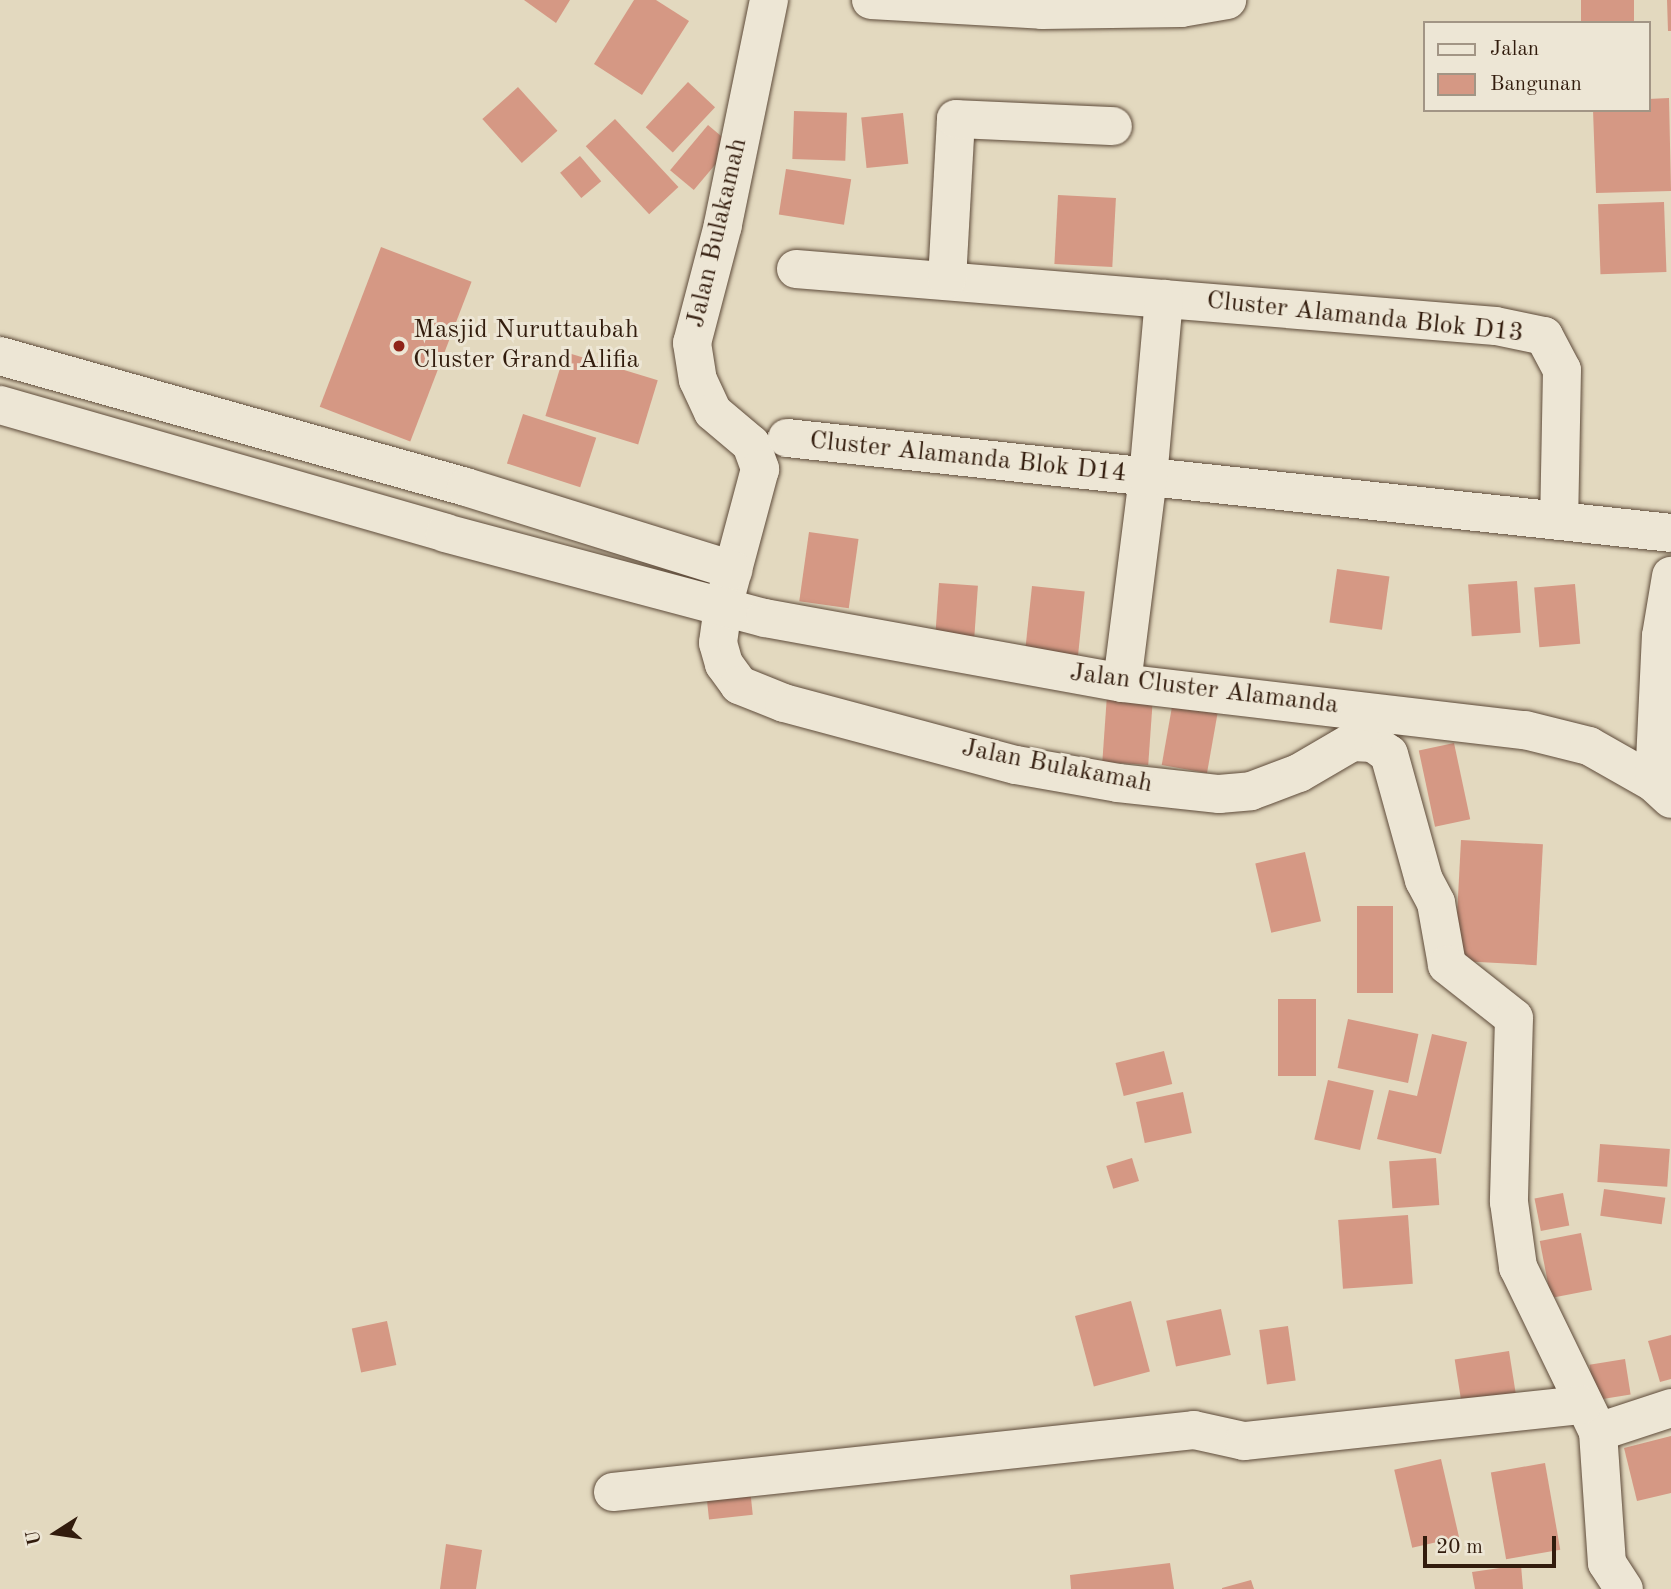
<!DOCTYPE html>
<style>
body{margin:0}
#map{position:relative;width:1671px;height:1589px;overflow:hidden;background:#e3d9bf;font-family:"Old Standard TT",serif}
div>[style]{position:absolute}
.building>*{inset:0;background:#d59884;transform-origin:0 0}
.roads{filter:drop-shadow(0 0 2px #5e4b3a) drop-shadow(0 0 2px #5e4b3a)}
.minor>*{height:38px;margin:-19px;padding:0 19px;transform-origin:19px;border-radius:19px;background:#ede6d5}
.dots>*{width:19px;height:19px;translate:-50% -50%;box-sizing:border-box;border:4px solid #ede6d5;border-radius:50%}
span{translate:-50% -50%;white-space:nowrap;text-align:center;line-height:1.15;-webkit-text-stroke:6px #ede6d5;paint-order:stroke}
.street-label{font-size:26px;color:#321c0d}
.poi-label{font-size:26px;color:#321c0d}
.left{translate:0 -50%;text-align:left}
.legend{position:absolute;left:1423px;top:21px;width:228px;height:91px;box-sizing:border-box;background:#ede6d5;border:2px solid #a29585;margin:0;padding:9px 12px;list-style:none;font-size:21px;color:#321c0d}
.legend li{display:flex;align-items:center;gap:14px;height:35px}
.legend b{width:35px;border:2px solid #a29585}
.north{position:absolute;left:21px;top:1498px;width:70px;height:70px;-webkit-text-stroke:5px #ede6d5;paint-order:stroke;rotate:258deg;font-size:19px;font-weight:700;line-height:28px;text-align:center;color:#321c0d}
.north::after{content:'';display:block;margin:auto;width:24px;height:32px;background:#321c0d;clip-path:polygon(50% 0,100% 100%,50% 72%,0 100%)}
.scale{position:absolute;left:1423px;top:1536px;width:133px;height:32px;box-sizing:border-box;border:4px solid #321c0d;border-top:0;padding-left:9px;font-size:21px;line-height:24px;white-space:nowrap;color:#321c0d;-webkit-text-stroke:5px #ede6d5;paint-order:stroke}
</style>
<div id="map">
<div class="building">
<div style="clip-path:polygon(524px 0,570px 0,556px 23px)"></div>
<div style="clip-path:polygon(634px 0,656px 0,689px 21px,642px 95px,594px 64px)"></div>
<div style="left:1581px;top:0;width:53px;height:22px"></div>
<div style="clip-path:polygon(1667px 0,1671px 0,1671px 31px,1668px 31px)"></div>
<div style="left:688px;top:82px;width:37px;height:62px;rotate:43deg"></div>
<div style="left:518px;top:87px;width:59px;height:48px;rotate:48deg"></div>
<div style="clip-path:polygon(1669px 98px,1671px 191px,1596px 193px,1593px 110px,1648px 110px,1648px 99px)"></div>
<div style="left:794px;top:111px;width:53px;height:48px;rotate:2deg"></div>
<div style="left:903px;top:113px;width:51px;height:42px;rotate:84deg"></div>
<div style="left:615px;top:119px;width:93px;height:40px;rotate:47deg"></div>
<div style="left:708px;top:125px;width:31px;height:59px;rotate:40deg"></div>
<div style="left:580px;top:156px;width:33px;height:26px;rotate:50deg"></div>
<div style="left:786px;top:169px;width:66px;height:46px;rotate:9deg"></div>
<div style="left:1058px;top:195px;width:58px;height:69px;rotate:3deg"></div>
<div style="left:1664px;top:202px;width:70px;height:66px;rotate:88deg"></div>
<div style="left:381px;top:247px;width:97px;height:171px;rotate:21deg"></div>
<div style="left:565px;top:352px;width:97px;height:67px;rotate:17deg"></div>
<div style="left:523px;top:414px;width:77px;height:52px;rotate:18deg"></div>
<div style="left:809px;top:532px;width:50px;height:70px;rotate:8deg"></div>
<div style="left:1337px;top:569px;width:53px;height:54px;rotate:8deg"></div>
<div style="left:1517px;top:581px;width:52px;height:49px;rotate:86deg"></div>
<div style="left:939px;top:583px;width:39px;height:59px;rotate:4deg"></div>
<div style="left:1575px;top:584px;width:60px;height:41px;rotate:85deg"></div>
<div style="left:1032px;top:586px;width:53px;height:74px;rotate:6deg"></div>
<div style="left:1107px;top:695px;width:46px;height:67px;rotate:4deg"></div>
<div style="left:1173px;top:701px;width:46px;height:65px;rotate:10deg"></div>
<div style="left:1454px;top:743px;width:78px;height:36px;rotate:78deg"></div>
<div style="left:1461px;top:840px;width:82px;height:121px;rotate:3deg"></div>
<div style="left:1305px;top:852px;width:71px;height:51px;rotate:77deg"></div>
<div style="left:1357px;top:906px;width:36px;height:87px"></div>
<div style="left:1278px;top:999px;width:38px;height:77px"></div>
<div style="left:1348px;top:1019px;width:72px;height:50px;rotate:12deg"></div>
<div style="clip-path:polygon(1432px 1034px,1467px 1042px,1441px 1154px,1377px 1139px,1389px 1090px,1417px 1096px)"></div>
<div style="left:1164px;top:1051px;width:34px;height:50px;rotate:76deg"></div>
<div style="left:1328px;top:1080px;width:47px;height:61px;rotate:13deg"></div>
<div style="left:1183px;top:1092px;width:42px;height:48px;rotate:78deg"></div>
<div style="left:1600px;top:1144px;width:70px;height:38px;rotate:4deg"></div>
<div style="left:1132px;top:1158px;width:24px;height:27px;rotate:73deg"></div>
<div style="left:1436px;top:1158px;width:47px;height:47px;rotate:86deg"></div>
<div style="left:1604px;top:1189px;width:62px;height:27px;rotate:8deg"></div>
<div style="left:1563px;top:1193px;width:33px;height:29px;rotate:79deg"></div>
<div style="left:1408px;top:1215px;width:69px;height:70px;rotate:86deg"></div>
<div style="left:1581px;top:1233px;width:58px;height:42px;rotate:79deg"></div>
<div style="left:1131px;top:1301px;width:73px;height:58px;rotate:75deg"></div>
<div style="left:1221px;top:1309px;width:47px;height:56px;rotate:78deg"></div>
<div style="left:387px;top:1321px;width:45px;height:36px;rotate:78deg"></div>
<div style="left:1288px;top:1326px;width:55px;height:29px;rotate:82deg"></div>
<div style="clip-path:polygon(1671px 1335px,1671px 1379px,1660px 1382px,1648px 1341px)"></div>
<div style="left:1509px;top:1351px;width:51px;height:55px;rotate:81deg"></div>
<div style="left:1625px;top:1359px;width:36px;height:36px;rotate:81deg"></div>
<div style="clip-path:polygon(1671px 1436px,1671px 1493px,1637px 1501px,1624px 1448px)"></div>
<div style="left:1441px;top:1459px;width:80px;height:48px;rotate:77deg"></div>
<div style="left:1545px;top:1463px;width:88px;height:55px;rotate:80deg"></div>
<div style="left:749px;top:1479px;width:36px;height:44px;rotate:84deg"></div>
<div style="clip-path:polygon(446px 1544px,482px 1550px,476px 1589px,440px 1589px)"></div>
<div style="clip-path:polygon(1170px 1563px,1174px 1589px,1071px 1589px,1070px 1575px)"></div>
<div style="clip-path:polygon(1521px 1565px,1523px 1589px,1475px 1589px,1472px 1572px)"></div>
<div style="clip-path:polygon(1251px 1580px,1254px 1589px,1222px 1589px,1222px 1588px)"></div>
</div>
<div class="roads">
<div class="minor">
<div style="left:769px;top:0;width:230px;rotate:101.6deg"></div>
<div style="left:723px;top:225px;width:122px;rotate:104.7deg"></div>
<div style="left:692px;top:343px;width:37px;rotate:81deg"></div>
<div style="left:698px;top:380px;width:35px;rotate:65deg"></div>
<div style="left:713px;top:412px;width:50px;rotate:40.1deg"></div>
<div style="left:751px;top:444px;width:27px;rotate:70deg"></div>
<div style="left:760px;top:469px;width:143px;rotate:105deg"></div>
<div style="left:723px;top:607px;width:36px;rotate:98deg"></div>
<div style="left:718px;top:643px;width:22px;rotate:74deg"></div>
<div style="left:724px;top:664px;width:26px;rotate:54deg"></div>
<div style="left:739px;top:685px;width:48px;rotate:21.8deg"></div>
<div style="left:784px;top:703px;width:240px;rotate:15deg"></div>
<div style="left:1016px;top:765px;width:104px;rotate:10deg"></div>
<div style="left:1118px;top:783px;width:102px;rotate:6.2deg"></div>
<div style="left:1219px;top:794px;width:32px;rotate:-5deg"></div>
<div style="left:1251px;top:791px;width:51px;rotate:-20.6deg"></div>
<div style="left:1299px;top:773px;width:61px;rotate:-30.3deg"></div>
<div style="left:1352px;top:742px;width:21px;rotate:3deg"></div>
<div style="left:1373px;top:743px;width:19px;rotate:35deg"></div>
<div style="left:1389px;top:754px;width:131px;rotate:74.5deg"></div>
<div style="left:1424px;top:880px;width:26px;rotate:62deg"></div>
<div style="left:1436px;top:903px;width:63px;rotate:79.9deg"></div>
<div style="left:1447px;top:965px;width:85px;rotate:38.3deg"></div>
<div style="left:1514px;top:1018px;width:184px;rotate:91.6deg"></div>
<div style="left:1509px;top:1202px;width:66px;rotate:82.1deg"></div>
<div style="left:1518px;top:1267px;width:183px;rotate:64.1deg"></div>
<div style="left:1598px;top:1432px;width:131px;rotate:86.1deg"></div>
<div style="left:1607px;top:1563px;width:31px;rotate:57deg"></div>
<div style="left:871px;top:0;width:171px;rotate:3.3deg"></div>
<div style="left:1042px;top:10px;width:139px;rotate:-0.8deg"></div>
<div style="left:1181px;top:8px;width:47px;rotate:-9.9deg"></div>
<div style="left:796px;top:269px;width:702px;rotate:4.66deg"></div>
<div style="left:1496px;top:326px;width:49px;rotate:11.8deg"></div>
<div style="left:1544px;top:336px;width:38px;rotate:62deg"></div>
<div style="left:1562px;top:370px;width:151px;rotate:91.1deg"></div>
<div style="left:947px;top:280px;width:161px;rotate:-86.8deg"></div>
<div style="left:956px;top:119px;width:157px;rotate:2.6deg"></div>
<div style="left:0;top:356px;width:484px;rotate:15.7deg"></div>
<div style="left:466px;top:487px;width:280px;rotate:17.3deg"></div>
<div style="left:0;top:405px;width:463px;rotate:16deg"></div>
<div style="left:445px;top:533px;width:331px;rotate:14.9deg"></div>
<div style="left:765px;top:618px;width:363px;rotate:10.3deg"></div>
<div style="left:1122px;top:683px;width:406px;rotate:6.7deg"></div>
<div style="left:1525px;top:730px;width:66px;rotate:14deg"></div>
<div style="left:1589px;top:746px;width:75px;rotate:29.6deg"></div>
<div style="left:1654px;top:783px;width:23px;rotate:43deg"></div>
<div style="left:787px;top:438px;width:889px;rotate:6.13deg"></div>
<div style="left:1122px;top:683px;width:207px;rotate:-82.8deg"></div>
<div style="left:1148px;top:478px;width:180px;rotate:-84.9deg"></div>
<div style="left:1654px;top:783px;width:147px;rotate:-87.3deg"></div>
<div style="left:1661px;top:636px;width:61px;rotate:-80.5deg"></div>
<div style="left:1598px;top:1432px;width:77px;rotate:-18.2deg"></div>
<div style="left:613px;top:1492px;width:584px;rotate:-6.09deg"></div>
<div style="left:1194px;top:1430px;width:51px;rotate:12.4deg"></div>
<div style="left:1244px;top:1441px;width:340px;rotate:-6.1deg"></div>
</div>
</div>
<div class="dots">
<div style="left:399px;top:346px;background:#8f2418"></div>
</div>
<div class="street-label">
<span style="left:718px;top:233px;rotate:-77deg">Jalan Bulakamah</span>
<span style="left:1365px;top:318px;rotate:6deg">Cluster Alamanda Blok D13</span>
<span style="left:968px;top:458px;rotate:6deg">Cluster Alamanda Blok D14</span>
<span style="left:1204px;top:690px;rotate:7deg">Jalan Cluster Alamanda</span>
<span style="left:1057px;top:767px;rotate:11deg">Jalan Bulakamah</span>
</div>
<div class="poi-label">
<span class="left" style="left:413px;top:346px">Masjid Nuruttaubah<br>Cluster Grand Alifia</span>
</div>
<ul class="legend">
<li><b style="height:9px;background:#ede6d5"></b>Jalan</li>
<li><b style="height:19px;background:#d59884"></b>Bangunan</li>
</ul>
<div class="north">U</div>
<div class="scale">20 m</div>
</div>
